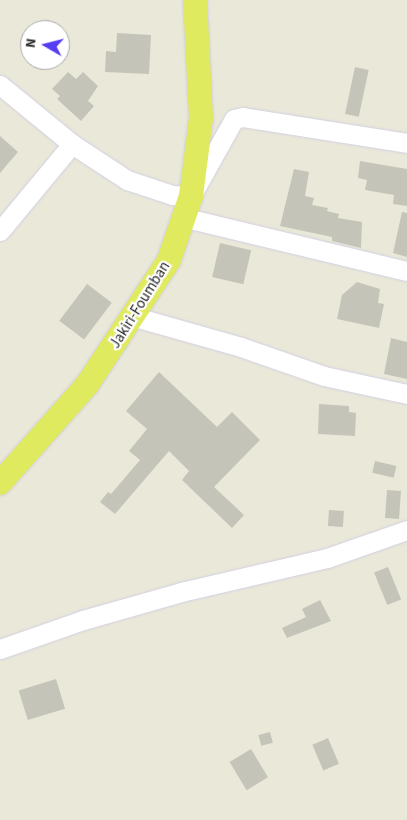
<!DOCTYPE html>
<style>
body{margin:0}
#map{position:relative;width:407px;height:820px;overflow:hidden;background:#eae8d9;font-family:"Source Sans 3",sans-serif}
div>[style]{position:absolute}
.building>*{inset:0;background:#c5c4b9;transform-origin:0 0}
.roads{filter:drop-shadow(0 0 1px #d1cfe0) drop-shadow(0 0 1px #d1cfe0)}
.minor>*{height:19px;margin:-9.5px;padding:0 9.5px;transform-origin:9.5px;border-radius:9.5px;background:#fff}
.major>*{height:24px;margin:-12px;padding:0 12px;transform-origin:12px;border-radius:12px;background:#dfea5e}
span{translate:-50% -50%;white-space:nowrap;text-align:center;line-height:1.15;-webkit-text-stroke:4.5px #fff;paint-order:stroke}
.street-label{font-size:15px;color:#272727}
.north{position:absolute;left:20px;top:20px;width:50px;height:50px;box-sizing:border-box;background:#fff;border:1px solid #a9a9a9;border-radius:50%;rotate:278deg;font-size:14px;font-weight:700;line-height:20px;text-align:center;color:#272727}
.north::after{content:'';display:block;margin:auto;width:18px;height:22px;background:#553ef2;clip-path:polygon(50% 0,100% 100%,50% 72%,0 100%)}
</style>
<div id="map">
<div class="building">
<div style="clip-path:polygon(117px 33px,151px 35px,149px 74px,105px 72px,106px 51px,116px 52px)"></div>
<div style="left:355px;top:67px;width:14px;height:48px;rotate:12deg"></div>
<div style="clip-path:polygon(68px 72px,76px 79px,83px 72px,98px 86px,88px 101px,94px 106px,81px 121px,57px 99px,60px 96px,52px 89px)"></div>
<div style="clip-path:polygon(0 136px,18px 152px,0 173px)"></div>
<div style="clip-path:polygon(360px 161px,407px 169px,407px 206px,393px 204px,394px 195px,365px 190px,367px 180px,358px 178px)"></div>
<div style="clip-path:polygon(294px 169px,309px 172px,305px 196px,314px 198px,312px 205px,328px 208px,327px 211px,339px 214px,338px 218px,362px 222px,361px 248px,332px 241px,332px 237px,280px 226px)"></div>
<div style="clip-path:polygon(402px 212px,407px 213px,407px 257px,393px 253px)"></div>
<div style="left:220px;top:243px;width:32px;height:35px;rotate:13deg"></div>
<div style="clip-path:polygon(357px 282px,380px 289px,378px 303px,384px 304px,379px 328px,337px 319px,342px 295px)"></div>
<div style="left:87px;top:284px;width:31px;height:46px;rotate:37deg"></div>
<div style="clip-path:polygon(391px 338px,407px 342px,407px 379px,384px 374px)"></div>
<div style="clip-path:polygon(159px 372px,217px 427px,232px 412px,260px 440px,214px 487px,244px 515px,232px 528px,182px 480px,189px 471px,169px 451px,115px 514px,100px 502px,108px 492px,111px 494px,140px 460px,129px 451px,147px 429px,126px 411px)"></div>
<div style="clip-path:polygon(319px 404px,349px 406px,349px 412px,356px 413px,355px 436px,318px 434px)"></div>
<div style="left:375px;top:461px;width:22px;height:12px;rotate:13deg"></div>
<div style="left:387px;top:490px;width:14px;height:28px;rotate:4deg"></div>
<div style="left:329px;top:510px;width:15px;height:16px;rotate:4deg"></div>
<div style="left:388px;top:567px;width:35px;height:15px;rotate:68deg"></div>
<div style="clip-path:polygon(320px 600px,331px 621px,287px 638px,282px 628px,306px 617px,302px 609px)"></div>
<div style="left:56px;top:679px;width:31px;height:39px;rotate:73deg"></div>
<div style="left:270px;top:732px;width:11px;height:12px;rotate:75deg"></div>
<div style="left:328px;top:738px;width:28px;height:17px;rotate:67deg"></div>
<div style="left:251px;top:749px;width:33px;height:25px;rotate:59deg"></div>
</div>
<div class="roads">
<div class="minor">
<div style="left:0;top:85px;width:93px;rotate:39.3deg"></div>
<div style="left:72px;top:144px;width:66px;rotate:33.2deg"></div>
<div style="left:127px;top:180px;width:47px;rotate:18.4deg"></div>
<div style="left:172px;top:195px;width:19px;rotate:3deg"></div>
<div style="left:191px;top:196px;width:88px;rotate:-60.8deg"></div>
<div style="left:234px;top:119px;width:9px;rotate:-13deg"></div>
<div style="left:243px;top:117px;width:166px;rotate:9deg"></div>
<div style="left:186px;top:218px;width:227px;rotate:13.5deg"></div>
<div style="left:0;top:231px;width:113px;rotate:-50.4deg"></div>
<div style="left:135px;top:317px;width:110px;rotate:15.8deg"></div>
<div style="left:241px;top:347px;width:88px;rotate:19.3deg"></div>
<div style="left:324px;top:376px;width:85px;rotate:12.2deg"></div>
<div style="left:0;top:649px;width:88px;rotate:-19.3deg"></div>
<div style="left:83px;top:620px;width:102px;rotate:-15.9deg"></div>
<div style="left:181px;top:592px;width:150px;rotate:-13.1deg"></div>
<div style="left:327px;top:558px;width:85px;rotate:-19.3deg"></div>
</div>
<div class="major">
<div style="left:0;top:483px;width:131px;rotate:-48.4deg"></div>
<div style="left:87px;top:385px;width:149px;rotate:-56.7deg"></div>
<div style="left:169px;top:260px;width:68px;rotate:-71deg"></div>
<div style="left:191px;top:196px;width:79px;rotate:-82.7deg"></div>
<div style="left:201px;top:118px;width:118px;rotate:-92.9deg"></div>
</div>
</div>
<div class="street-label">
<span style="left:140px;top:305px;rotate:-58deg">Jakiri-Foumban</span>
</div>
<div class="north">N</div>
</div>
